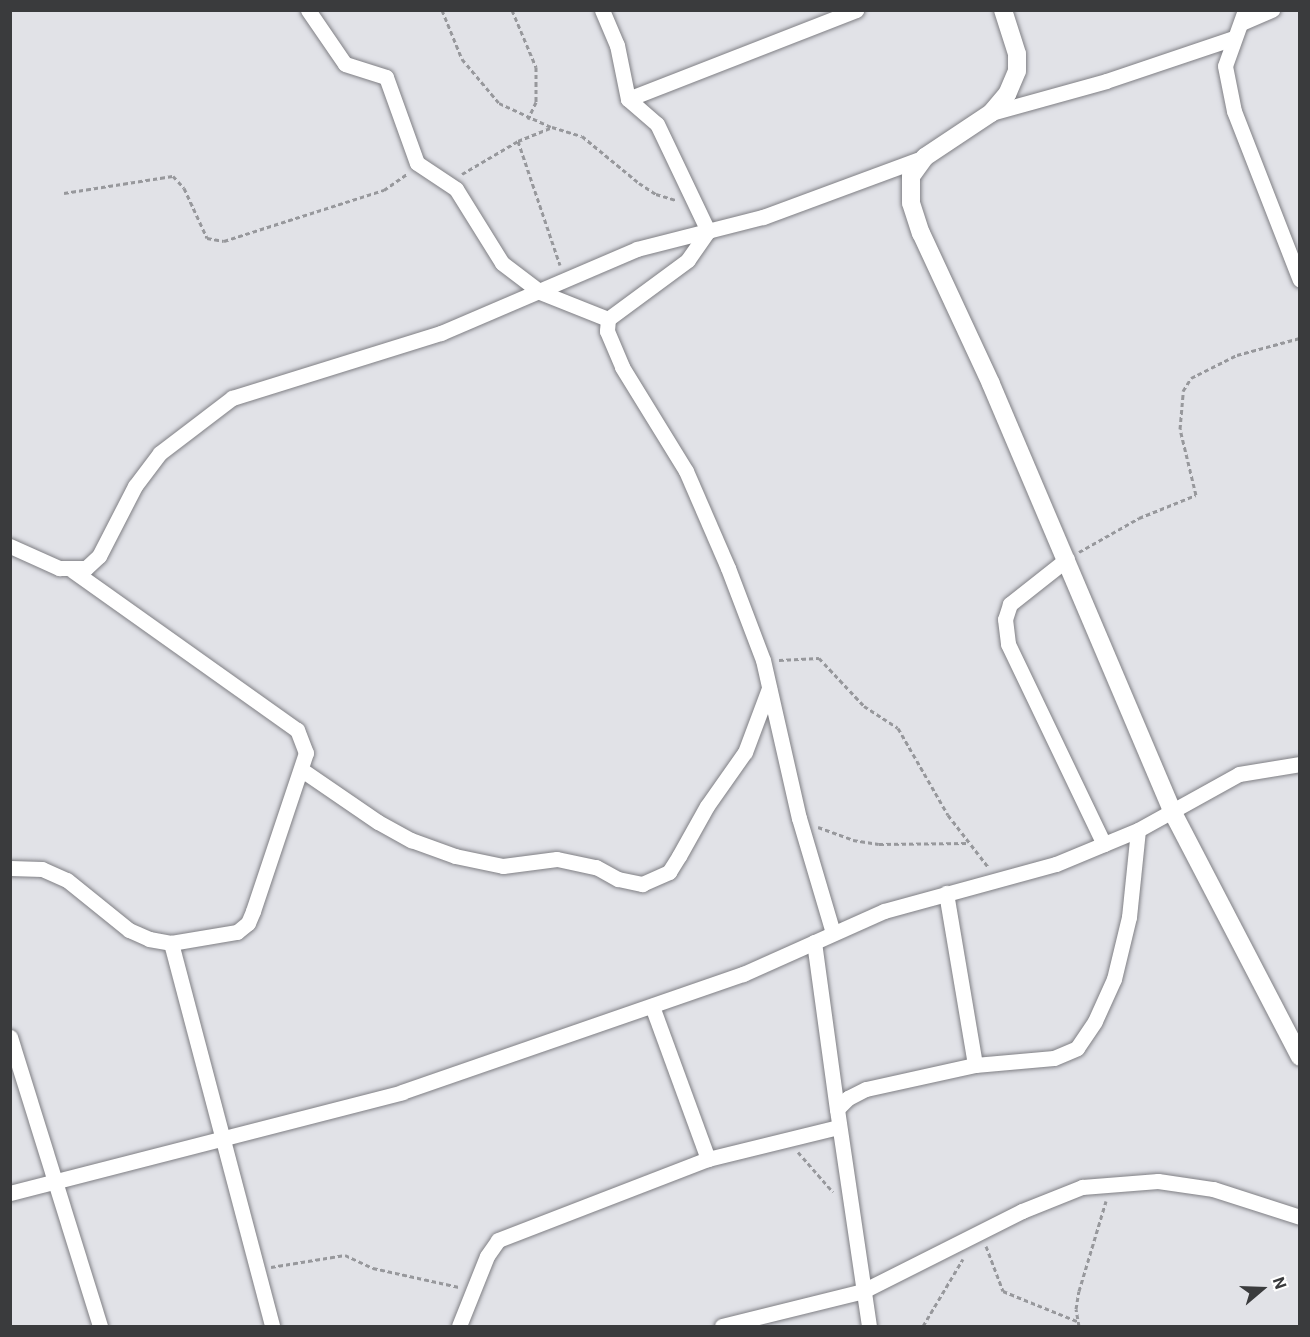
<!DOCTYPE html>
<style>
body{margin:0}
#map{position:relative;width:1310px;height:1337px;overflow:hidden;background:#e1e2e7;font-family:Roboto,sans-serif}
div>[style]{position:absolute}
.path>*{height:3px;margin-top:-1.5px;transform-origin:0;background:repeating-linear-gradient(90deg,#97989c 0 4.5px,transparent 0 7.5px)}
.roads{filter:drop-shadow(0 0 2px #7f7f84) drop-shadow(0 0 2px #7f7f84)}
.minor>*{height:15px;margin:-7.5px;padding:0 7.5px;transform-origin:7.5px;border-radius:7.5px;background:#fff}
.tertiary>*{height:18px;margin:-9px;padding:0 9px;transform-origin:9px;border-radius:9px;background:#fff}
span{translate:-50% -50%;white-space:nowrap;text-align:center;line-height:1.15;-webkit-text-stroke:6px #fff;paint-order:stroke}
.frame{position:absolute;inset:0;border:12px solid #3a3b3d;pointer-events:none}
.north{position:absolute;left:1232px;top:1259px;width:60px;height:60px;-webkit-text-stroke:4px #fff;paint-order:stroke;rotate:71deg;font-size:16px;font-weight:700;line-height:24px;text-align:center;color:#3a3b3d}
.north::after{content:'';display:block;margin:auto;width:21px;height:27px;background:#3a3b3d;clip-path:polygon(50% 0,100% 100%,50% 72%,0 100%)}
</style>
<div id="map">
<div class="path">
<div style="left:442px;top:10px;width:53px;rotate:67.8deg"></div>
<div style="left:462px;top:59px;width:57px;rotate:49.9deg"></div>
<div style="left:499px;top:103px;width:57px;rotate:24.8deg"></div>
<div style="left:512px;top:10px;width:62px;rotate:67.2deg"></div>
<div style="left:536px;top:67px;width:35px;rotate:90deg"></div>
<div style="left:536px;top:102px;width:19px;rotate:115deg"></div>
<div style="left:518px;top:141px;width:131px;rotate:71.3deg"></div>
<div style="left:462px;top:174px;width:65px;rotate:-30.5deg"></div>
<div style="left:518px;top:141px;width:37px;rotate:-22deg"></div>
<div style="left:552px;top:127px;width:31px;rotate:17deg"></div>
<div style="left:582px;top:136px;width:74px;rotate:39.5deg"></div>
<div style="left:639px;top:183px;width:20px;rotate:33deg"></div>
<div style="left:656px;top:194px;width:21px;rotate:17deg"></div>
<div style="left:64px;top:193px;width:110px;rotate:-8.9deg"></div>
<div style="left:173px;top:176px;width:16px;rotate:47deg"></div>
<div style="left:184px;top:188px;width:55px;rotate:65.3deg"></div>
<div style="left:207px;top:238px;width:17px;rotate:10deg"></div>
<div style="left:224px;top:241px;width:168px;rotate:-17.7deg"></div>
<div style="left:384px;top:190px;width:28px;rotate:-35deg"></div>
<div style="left:1079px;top:552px;width:69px;rotate:-29.5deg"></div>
<div style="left:1139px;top:518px;width:61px;rotate:-22deg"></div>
<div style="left:1196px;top:495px;width:68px;rotate:-103.6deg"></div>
<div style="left:1180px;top:429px;width:38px;rotate:-85deg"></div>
<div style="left:1183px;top:391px;width:15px;rotate:-58deg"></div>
<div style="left:1191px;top:378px;width:51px;rotate:-26.6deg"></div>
<div style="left:1237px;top:355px;width:65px;rotate:-15.1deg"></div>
<div style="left:779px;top:660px;width:40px;rotate:-2.9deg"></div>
<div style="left:819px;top:658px;width:66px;rotate:46.8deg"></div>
<div style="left:864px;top:706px;width:40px;rotate:32.9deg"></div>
<div style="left:898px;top:728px;width:100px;rotate:60.1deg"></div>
<div style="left:948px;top:815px;width:67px;rotate:52.3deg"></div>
<div style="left:818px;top:827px;width:37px;rotate:20deg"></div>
<div style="left:853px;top:840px;width:26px;rotate:9deg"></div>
<div style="left:879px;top:844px;width:90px;rotate:-0.6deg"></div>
<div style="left:798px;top:1152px;width:53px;rotate:48.8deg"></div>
<div style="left:986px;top:1246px;width:48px;rotate:69.3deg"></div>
<div style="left:1003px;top:1291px;width:80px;rotate:22.1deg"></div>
<div style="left:271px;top:1267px;width:75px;rotate:-9.2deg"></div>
<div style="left:345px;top:1255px;width:31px;rotate:25deg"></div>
<div style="left:373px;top:1268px;width:88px;rotate:12.5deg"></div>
<div style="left:923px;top:1326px;width:78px;rotate:-59.2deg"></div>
<div style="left:1079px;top:1326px;width:17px;rotate:-100deg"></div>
<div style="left:1076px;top:1309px;width:18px;rotate:-81deg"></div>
<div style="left:1079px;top:1291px;width:94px;rotate:-73.3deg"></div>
</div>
<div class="roads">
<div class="minor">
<div style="left:308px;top:10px;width:65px;rotate:55.6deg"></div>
<div style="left:345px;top:64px;width:43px;rotate:17.6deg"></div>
<div style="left:386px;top:77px;width:91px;rotate:70.2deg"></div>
<div style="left:417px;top:163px;width:47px;rotate:33.7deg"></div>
<div style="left:456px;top:189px;width:87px;rotate:58.1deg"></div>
<div style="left:502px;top:263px;width:48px;rotate:37.3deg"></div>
<div style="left:540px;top:292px;width:73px;rotate:21.7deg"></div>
<div style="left:602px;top:10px;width:38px;rotate:67deg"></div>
<div style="left:617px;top:45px;width:55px;rotate:78.5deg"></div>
<div style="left:628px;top:99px;width:38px;rotate:41deg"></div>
<div style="left:657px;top:124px;width:119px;rotate:64.5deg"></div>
<div style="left:708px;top:231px;width:35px;rotate:125deg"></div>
<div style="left:688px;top:260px;width:99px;rotate:143.6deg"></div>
<div style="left:608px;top:319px;width:12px;rotate:95deg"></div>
<div style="left:607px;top:331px;width:39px;rotate:67deg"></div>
<div style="left:622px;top:367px;width:122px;rotate:58.4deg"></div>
<div style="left:686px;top:471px;width:106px;rotate:66.6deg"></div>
<div style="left:728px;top:568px;width:98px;rotate:69.2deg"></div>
<div style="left:763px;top:660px;width:162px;rotate:77.2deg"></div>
<div style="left:799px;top:818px;width:120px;rotate:73.5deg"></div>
<div style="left:1245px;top:10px;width:59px;rotate:109.7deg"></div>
<div style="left:1225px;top:66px;width:46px;rotate:78.7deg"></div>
<div style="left:1234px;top:111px;width:181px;rotate:68.7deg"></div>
<div style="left:1241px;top:23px;width:34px;rotate:-23deg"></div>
<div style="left:628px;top:99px;width:245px;rotate:-21.3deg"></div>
<div style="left:991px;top:113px;width:119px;rotate:-15.5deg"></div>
<div style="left:1106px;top:81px;width:135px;rotate:-18.6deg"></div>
<div style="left:10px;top:546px;width:54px;rotate:24.2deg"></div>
<div style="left:59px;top:568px;width:27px"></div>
<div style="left:86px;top:568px;width:18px;rotate:-43deg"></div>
<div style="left:99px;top:556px;width:79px;rotate:-62.8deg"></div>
<div style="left:135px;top:486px;width:41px;rotate:-52.9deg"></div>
<div style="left:160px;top:453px;width:91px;rotate:-37.4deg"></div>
<div style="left:232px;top:398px;width:219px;rotate:-17.3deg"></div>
<div style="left:441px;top:333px;width:213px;rotate:-23.2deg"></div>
<div style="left:637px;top:249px;width:130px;rotate:-14.3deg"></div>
<div style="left:763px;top:217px;width:173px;rotate:-20.3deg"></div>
<div style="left:1067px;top:559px;width:73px;rotate:141.7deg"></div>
<div style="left:1010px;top:604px;width:16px;rotate:108deg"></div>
<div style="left:1005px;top:619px;width:25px;rotate:83deg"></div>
<div style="left:1008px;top:644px;width:222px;rotate:64.4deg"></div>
<div style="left:302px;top:770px;width:92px;rotate:34.4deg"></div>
<div style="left:378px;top:822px;width:38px;rotate:29deg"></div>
<div style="left:411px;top:840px;width:47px;rotate:20deg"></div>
<div style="left:455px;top:856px;width:49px;rotate:11.8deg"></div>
<div style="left:503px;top:866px;width:54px;rotate:-7.4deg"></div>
<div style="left:557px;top:859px;width:40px;rotate:12deg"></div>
<div style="left:596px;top:867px;width:25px;rotate:29deg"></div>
<div style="left:618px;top:879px;width:25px;rotate:12deg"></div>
<div style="left:642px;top:884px;width:30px;rotate:-24deg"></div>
<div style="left:669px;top:872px;width:19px;rotate:-58deg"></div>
<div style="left:679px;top:856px;width:57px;rotate:-60.8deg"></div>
<div style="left:707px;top:806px;width:66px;rotate:-54.9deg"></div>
<div style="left:745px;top:752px;width:68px;rotate:-69.4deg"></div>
<div style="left:10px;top:868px;width:32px;rotate:2deg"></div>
<div style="left:42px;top:869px;width:27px;rotate:24deg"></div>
<div style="left:67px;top:880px;width:80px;rotate:38.9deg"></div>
<div style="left:129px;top:930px;width:22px;rotate:24deg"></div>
<div style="left:149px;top:939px;width:22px;rotate:10deg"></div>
<div style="left:171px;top:943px;width:67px;rotate:-9.5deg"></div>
<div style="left:237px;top:932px;width:14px;rotate:-39deg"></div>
<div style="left:248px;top:923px;width:13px;rotate:-67deg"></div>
<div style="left:253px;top:911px;width:167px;rotate:-71.5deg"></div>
<div style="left:306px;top:753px;width:25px;rotate:-111deg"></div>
<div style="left:297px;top:730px;width:275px;rotate:-144.6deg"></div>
<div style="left:946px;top:893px;width:174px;rotate:80.4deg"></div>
<div style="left:814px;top:942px;width:169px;rotate:82.2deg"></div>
<div style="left:171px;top:943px;width:396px;rotate:75.2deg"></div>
<div style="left:652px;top:1006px;width:163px;rotate:69.9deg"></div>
<div style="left:10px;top:1037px;width:303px;rotate:72.7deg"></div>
<div style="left:10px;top:1193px;width:405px;rotate:-14.4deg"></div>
<div style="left:402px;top:1092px;width:361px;rotate:-19.1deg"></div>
<div style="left:743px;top:974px;width:154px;rotate:-24.1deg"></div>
<div style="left:884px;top:911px;width:178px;rotate:-15.3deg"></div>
<div style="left:1056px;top:864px;width:89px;rotate:-22.5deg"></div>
<div style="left:1138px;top:830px;width:115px;rotate:-29deg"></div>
<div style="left:1239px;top:774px;width:62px;rotate:-9.3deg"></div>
<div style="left:459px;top:1326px;width:75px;rotate:-68.2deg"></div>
<div style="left:487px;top:1256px;width:19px;rotate:-55deg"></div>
<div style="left:498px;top:1240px;width:225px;rotate:-21.1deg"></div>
<div style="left:708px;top:1159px;width:134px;rotate:-13.8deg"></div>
<div style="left:722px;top:1326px;width:145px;rotate:-13.9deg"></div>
<div style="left:863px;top:1291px;width:178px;rotate:-26.7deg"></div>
<div style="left:1022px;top:1211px;width:65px;rotate:-21.8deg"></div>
<div style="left:1082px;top:1187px;width:76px;rotate:-4.5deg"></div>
<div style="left:1158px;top:1181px;width:56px;rotate:8.3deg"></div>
<div style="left:1213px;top:1189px;width:91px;rotate:17.8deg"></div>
<div style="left:869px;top:1326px;width:219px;rotate:-98.4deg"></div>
<div style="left:837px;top:1109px;width:16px;rotate:-45deg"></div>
<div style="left:848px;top:1098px;width:20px;rotate:-27deg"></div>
<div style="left:866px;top:1089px;width:112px;rotate:-12.4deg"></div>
<div style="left:975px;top:1065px;width:79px;rotate:-5.1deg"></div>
<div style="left:1054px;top:1058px;width:25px;rotate:-23deg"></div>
<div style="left:1077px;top:1048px;width:32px;rotate:-56deg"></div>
<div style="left:1095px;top:1021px;width:46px;rotate:-65.7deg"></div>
<div style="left:1114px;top:979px;width:64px;rotate:-76.4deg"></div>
<div style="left:1129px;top:917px;width:87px;rotate:-84.1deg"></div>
</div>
<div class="tertiary">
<div style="left:1003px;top:10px;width:46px;rotate:72.3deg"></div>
<div style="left:1017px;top:54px;width:17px;rotate:90deg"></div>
<div style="left:1017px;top:71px;width:25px;rotate:113deg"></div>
<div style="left:1007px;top:94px;width:25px;rotate:130deg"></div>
<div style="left:991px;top:113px;width:79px;rotate:146.3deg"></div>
<div style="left:925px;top:157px;width:24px;rotate:126deg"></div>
<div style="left:911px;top:176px;width:27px;rotate:90deg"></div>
<div style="left:911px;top:203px;width:32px;rotate:72deg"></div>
<div style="left:921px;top:233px;width:166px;rotate:65.1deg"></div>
<div style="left:991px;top:384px;width:464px;rotate:67deg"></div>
<div style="left:1172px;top:811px;width:277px;rotate:62.5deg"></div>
</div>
</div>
<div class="frame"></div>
<div class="north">N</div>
</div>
